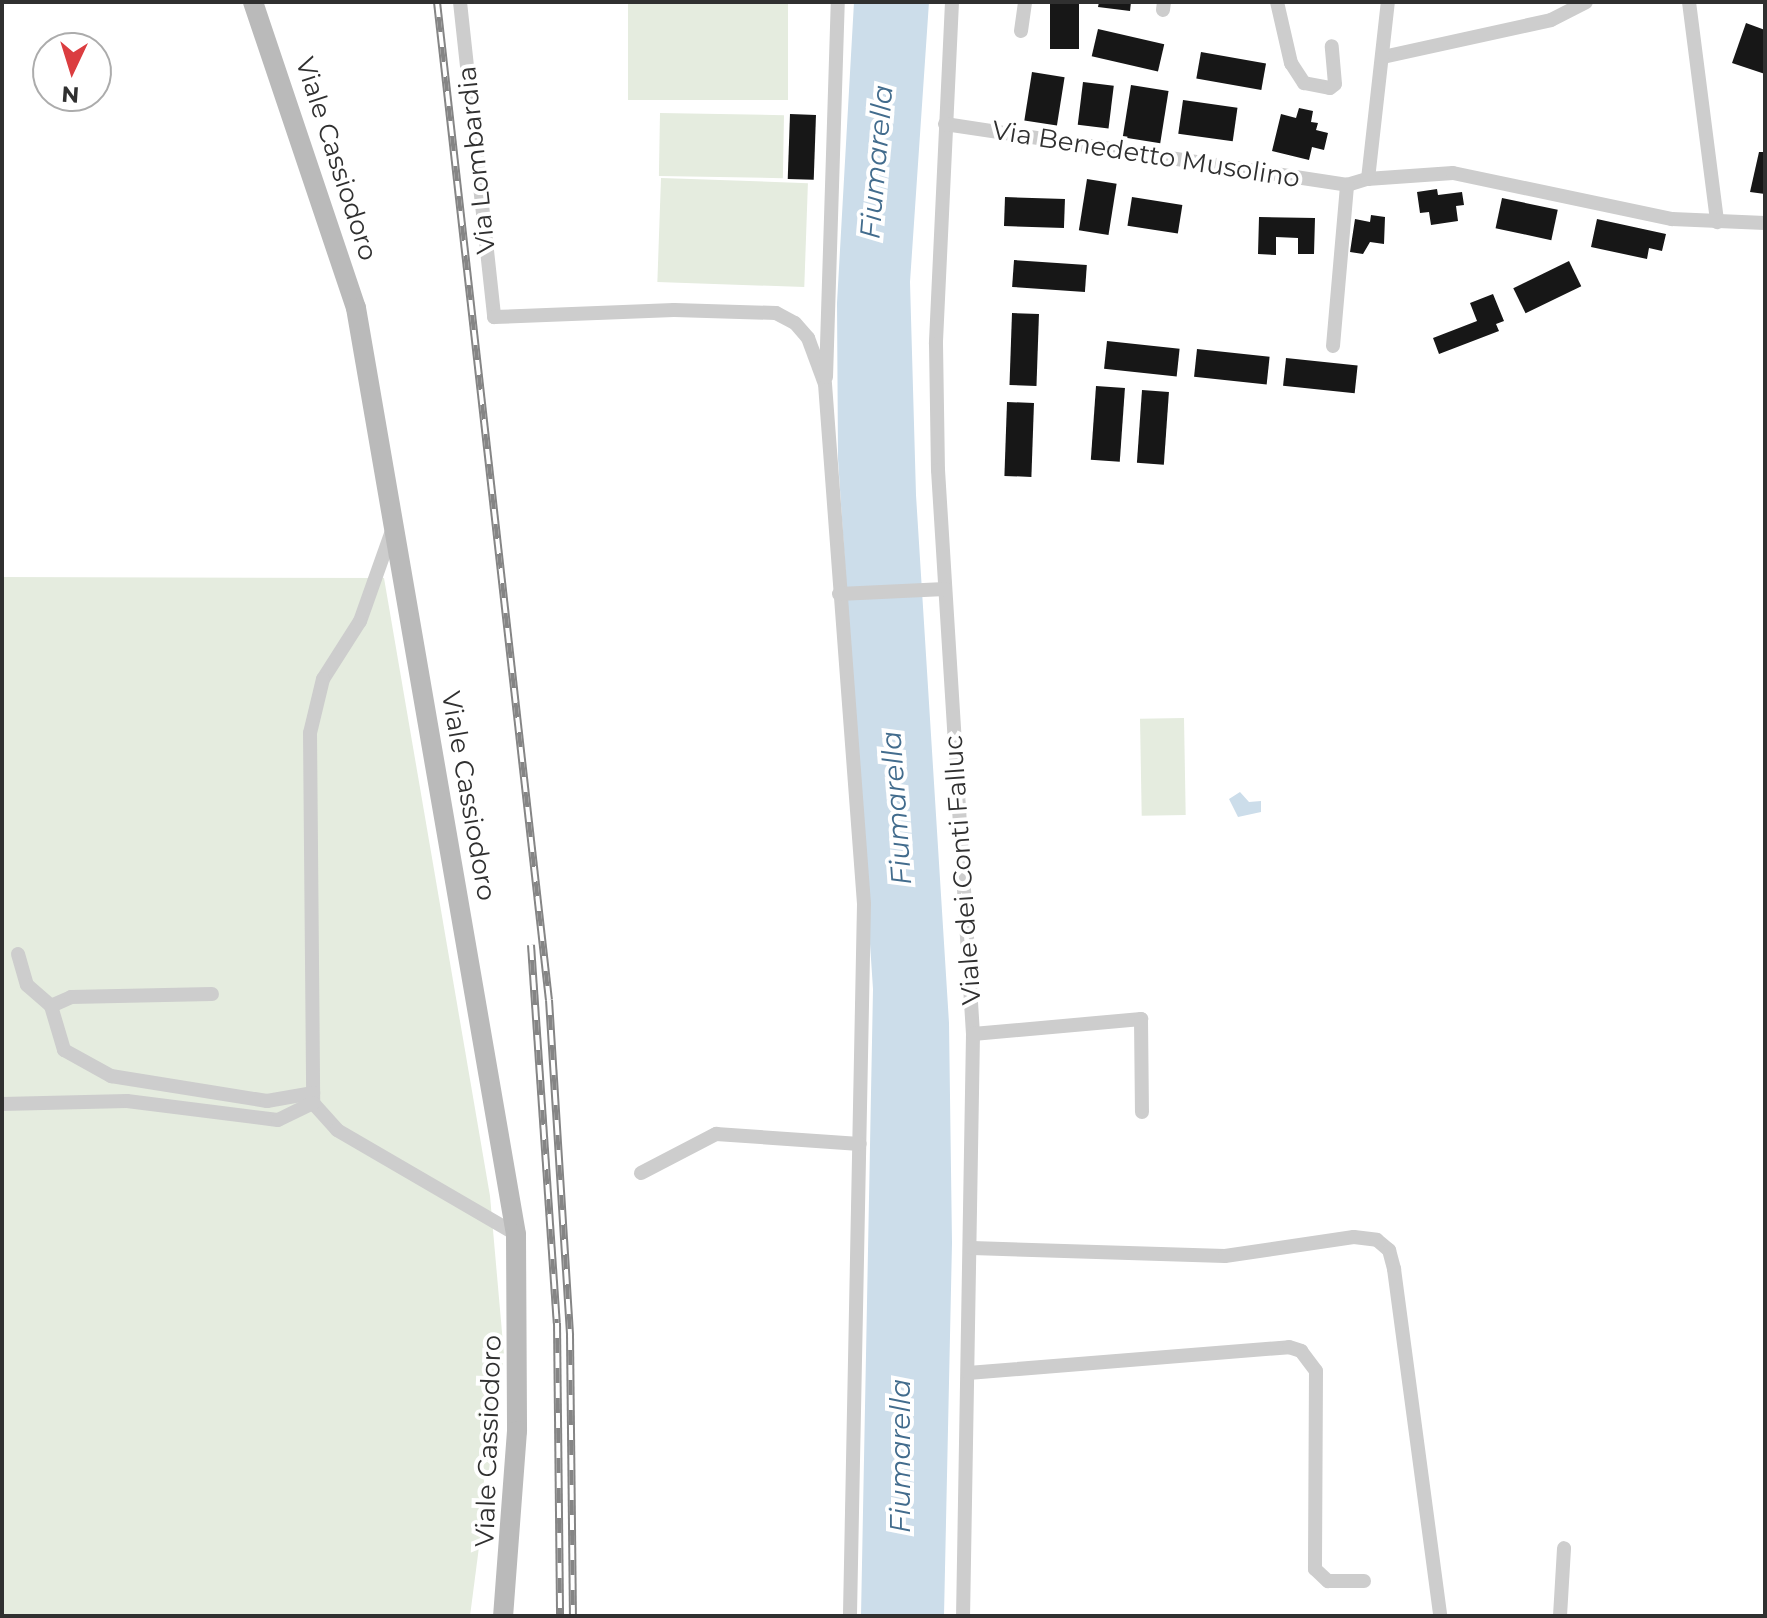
<!DOCTYPE html>
<style>
body{margin:0}
#map{position:relative;width:1767px;height:1618px;overflow:hidden;background:#fff;font-family:Montserrat,sans-serif}
div>[style]{position:absolute}
.green>*{inset:0;background:#e5ecdf;transform-origin:0 0}
.water>*{inset:0;background:#ccddea}
.building>*{inset:0;background:#171717;transform-origin:0 0}
.street>*{height:14px;margin:-7px;padding:0 7px;transform-origin:7px;border-radius:7px;background:#cdcdcd}
.secondary>*{height:20px;margin:-10px;padding:0 10px;transform-origin:10px;border-radius:10px;background:#bababa}
.rail>*{height:8px;margin-top:-4px;transform-origin:0;background:repeating-linear-gradient(90deg,#fff 0 15px,#858585 0 30px);box-sizing:border-box;border-block:2px solid #858585}
span{translate:-50% -50%;white-space:nowrap;text-align:center;line-height:1.15;-webkit-text-stroke:8px #fff;paint-order:stroke}
.street-label{font-size:26px;color:#303030}
.water-label{font-size:28px;color:#426c8d;font-style:italic}
.frame{position:absolute;inset:0;border:4px solid #303030;pointer-events:none}
.north{position:absolute;left:32px;top:32px;width:80px;height:80px;box-sizing:border-box;background:#fff;border:2px solid #acacac;border-radius:50%;rotate:184deg;font-size:22px;font-weight:700;line-height:32px;text-align:center;color:#303030}
.north::after{content:'';display:block;margin:auto;width:28px;height:36px;background:#db3d40;clip-path:polygon(50% 0,100% 100%,50% 72%,0 100%)}
</style>
<div id="map">
<div class="green">
<div style="left:628px;top:2px;width:160px;height:98px"></div>
<div style="left:660px;top:113px;width:124px;height:63px;rotate:1deg"></div>
<div style="left:661px;top:178px;width:147px;height:104px;rotate:2deg"></div>
<div style="clip-path:polygon(2px 577px,384px 578px,490px 1196px,504px 1355px,470px 1616px,2px 1616px)"></div>
<div style="left:1184px;top:718px;width:97px;height:44px;rotate:89deg"></div>
</div>
<div class="water">
<div style="clip-path:polygon(854px 2px,929px 2px,910px 282px,916px 495px,949px 1023px,952px 1243px,944px 1616px,861px 1616px,873px 989px,838px 459px,837px 303px)"></div>
<div style="clip-path:polygon(1240px 792px,1249px 802px,1261px 801px,1261px 812px,1238px 817px,1229px 799px)"></div>
</div>
<div class="building">
<div style="left:1050px;top:2px;width:29px;height:47px"></div>
<div style="clip-path:polygon(1099px 2px,1131px 2px,1130px 11px,1098px 7px)"></div>
<div style="clip-path:polygon(1746px 23px,1765px 30px,1765px 74px,1732px 63px)"></div>
<div style="left:1098px;top:29px;width:68px;height:28px;rotate:13deg"></div>
<div style="left:1201px;top:52px;width:66px;height:27px;rotate:10deg"></div>
<div style="left:1032px;top:72px;width:33px;height:49px;rotate:9deg"></div>
<div style="left:1083px;top:82px;width:31px;height:43px;rotate:7deg"></div>
<div style="left:1131px;top:85px;width:38px;height:53px;rotate:9deg"></div>
<div style="left:1183px;top:100px;width:55px;height:34px;rotate:8deg"></div>
<div style="clip-path:polygon(1299px 108px,1313px 111px,1311px 122px,1318px 123px,1316px 130px,1328px 133px,1324px 150px,1312px 147px,1309px 160px,1272px 151px,1281px 114px,1296px 118px)"></div>
<div style="left:790px;top:114px;width:26px;height:65px;rotate:2deg"></div>
<div style="clip-path:polygon(1759px 152px,1765px 152px,1765px 194px,1750px 192px)"></div>
<div style="left:1087px;top:179px;width:30px;height:52px;rotate:9deg"></div>
<div style="clip-path:polygon(1437px 189px,1438px 195px,1462px 192px,1464px 205px,1456px 206px,1458px 221px,1431px 225px,1429px 212px,1420px 213px,1417px 192px)"></div>
<div style="left:1005px;top:197px;width:60px;height:29px;rotate:2deg"></div>
<div style="left:1132px;top:197px;width:51px;height:29px;rotate:9deg"></div>
<div style="left:1502px;top:198px;width:57px;height:31px;rotate:12deg"></div>
<div style="clip-path:polygon(1371px 215px,1385px 217px,1384px 244px,1370px 242px,1363px 254px,1350px 252px,1355px 219px,1370px 222px)"></div>
<div style="clip-path:polygon(1259px 217px,1315px 218px,1314px 254px,1298px 254px,1298px 238px,1276px 237px,1276px 255px,1258px 254px)"></div>
<div style="clip-path:polygon(1597px 219px,1666px 234px,1662px 251px,1649px 248px,1647px 259px,1591px 247px)"></div>
<div style="left:1014px;top:260px;width:73px;height:27px;rotate:4deg"></div>
<div style="left:1569px;top:261px;width:28px;height:62px;rotate:64deg"></div>
<div style="clip-path:polygon(1493px 294px,1504px 321px,1496px 324px,1499px 331px,1439px 354px,1433px 338px,1477px 321px,1470px 303px)"></div>
<div style="left:1012px;top:313px;width:27px;height:72px;rotate:2deg"></div>
<div style="left:1107px;top:341px;width:73px;height:28px;rotate:6deg"></div>
<div style="left:1197px;top:349px;width:73px;height:28px;rotate:6deg"></div>
<div style="left:1286px;top:358px;width:72px;height:28px;rotate:6deg"></div>
<div style="left:1096px;top:386px;width:29px;height:74px;rotate:4deg"></div>
<div style="left:1142px;top:390px;width:27px;height:73px;rotate:4deg"></div>
<div style="left:1007px;top:402px;width:27px;height:74px;rotate:2deg"></div>
</div>
<div class="street">
<div style="left:460px;top:2px;width:317px;rotate:83.8deg"></div>
<div style="left:494px;top:317px;width:180px;rotate:-2.2deg"></div>
<div style="left:674px;top:310px;width:102px;rotate:1.7deg"></div>
<div style="left:776px;top:313px;width:21px;rotate:28deg"></div>
<div style="left:795px;top:323px;width:20px;rotate:49deg"></div>
<div style="left:808px;top:338px;width:49px;rotate:69.7deg"></div>
<div style="left:825px;top:384px;width:521px;rotate:85.71deg"></div>
<div style="left:864px;top:904px;width:712px;rotate:91.13deg"></div>
<div style="left:952px;top:2px;width:342px;rotate:92.7deg"></div>
<div style="left:936px;top:344px;width:126px;rotate:89.1deg"></div>
<div style="left:938px;top:470px;width:565px;rotate:86.45deg"></div>
<div style="left:973px;top:1034px;width:582px;rotate:90.98deg"></div>
<div style="left:1277px;top:2px;width:63px;rotate:77.1deg"></div>
<div style="left:1291px;top:63px;width:24px;rotate:57deg"></div>
<div style="left:1304px;top:83px;width:26px;rotate:11deg"></div>
<div style="left:1330px;top:88px;width:6px;rotate:-39deg"></div>
<div style="left:1335px;top:84px;width:38px;rotate:-95deg"></div>
<div style="left:1689px;top:2px;width:222px;rotate:82.7deg"></div>
<div style="left:1163px;top:10px;width:8px;rotate:-83deg"></div>
<div style="left:1021px;top:31px;width:29px;rotate:-82deg"></div>
<div style="left:1383px;top:57px;width:172px;rotate:-12.4deg"></div>
<div style="left:1551px;top:20px;width:39px;rotate:-27deg"></div>
<div style="left:945px;top:124px;width:407px;rotate:8.6deg"></div>
<div style="left:1347px;top:185px;width:21px;rotate:-17deg"></div>
<div style="left:1367px;top:179px;width:86px;rotate:-4deg"></div>
<div style="left:1453px;top:173px;width:224px;rotate:11.9deg"></div>
<div style="left:1672px;top:219px;width:93px;rotate:2.5deg"></div>
<div style="left:1368px;top:179px;width:178px;rotate:-83.6deg"></div>
<div style="left:1333px;top:346px;width:162px;rotate:-85deg"></div>
<div style="left:826px;top:377px;width:375px;rotate:-88.2deg"></div>
<div style="left:393px;top:528px;width:99px;rotate:109.5deg"></div>
<div style="left:360px;top:621px;width:69px;rotate:122.5deg"></div>
<div style="left:323px;top:679px;width:56px;rotate:103.5deg"></div>
<div style="left:310px;top:733px;width:370px;rotate:89.5deg"></div>
<div style="left:313px;top:1103px;width:36px;rotate:48deg"></div>
<div style="left:337px;top:1130px;width:207px;rotate:30.2deg"></div>
<div style="left:839px;top:594px;width:106px;rotate:-2.7deg"></div>
<div style="left:18px;top:954px;width:32px;rotate:74deg"></div>
<div style="left:27px;top:985px;width:32px;rotate:41deg"></div>
<div style="left:51px;top:1006px;width:46px;rotate:73.5deg"></div>
<div style="left:64px;top:1050px;width:54px;rotate:29deg"></div>
<div style="left:111px;top:1076px;width:158px;rotate:9.1deg"></div>
<div style="left:267px;top:1101px;width:47px;rotate:-9.9deg"></div>
<div style="left:51px;top:1006px;width:22px;rotate:-24deg"></div>
<div style="left:71px;top:997px;width:141px;rotate:-1.2deg"></div>
<div style="left:973px;top:1034px;width:169px;rotate:-5.1deg"></div>
<div style="left:1141px;top:1019px;width:93px;rotate:89.4deg"></div>
<div style="left:2px;top:1104px;width:125px;rotate:-1.4deg"></div>
<div style="left:127px;top:1101px;width:152px;rotate:7.2deg"></div>
<div style="left:278px;top:1120px;width:39px;rotate:-26deg"></div>
<div style="left:641px;top:1173px;width:85px;rotate:-27.5deg"></div>
<div style="left:716px;top:1134px;width:144px;rotate:4deg"></div>
<div style="left:972px;top:1248px;width:253px;rotate:1.8deg"></div>
<div style="left:1225px;top:1256px;width:130px;rotate:-8.4deg"></div>
<div style="left:1354px;top:1237px;width:23px;rotate:7deg"></div>
<div style="left:1377px;top:1240px;width:16px;rotate:40deg"></div>
<div style="left:1389px;top:1250px;width:20px;rotate:75deg"></div>
<div style="left:1394px;top:1269px;width:350px;rotate:82.4deg"></div>
<div style="left:968px;top:1373px;width:322px;rotate:-4.6deg"></div>
<div style="left:1289px;top:1347px;width:13px;rotate:18deg"></div>
<div style="left:1301px;top:1351px;width:25px;rotate:53deg"></div>
<div style="left:1316px;top:1371px;width:198px;rotate:90.3deg"></div>
<div style="left:1315px;top:1569px;width:18px;rotate:43deg"></div>
<div style="left:1328px;top:1581px;width:36px"></div>
<div style="left:1560px;top:1616px;width:68px;rotate:-86.6deg"></div>
</div>
<div class="secondary">
<div style="left:253px;top:2px;width:323px;rotate:71.4deg"></div>
<div style="left:356px;top:308px;width:940px;rotate:80.2deg"></div>
<div style="left:516px;top:1234px;width:197px;rotate:89.7deg"></div>
<div style="left:517px;top:1431px;width:186px;rotate:94.3deg"></div>
</div>
<div class="rail">
<div style="left:437px;top:2px;width:1004px;rotate:83.6deg"></div>
<div style="left:549px;top:1000px;width:336px;rotate:86.4deg"></div>
<div style="left:570px;top:1335px;width:281px;rotate:89.4deg"></div>
<div style="left:531px;top:945px;width:379px;rotate:86.1deg"></div>
<div style="left:557px;top:1323px;width:293px;rotate:89.4deg"></div>
</div>
<div class="street-label">
<span style="left:1146px;top:155px;rotate:9deg">Via Benedetto Musolino</span>
<span style="left:336px;top:159px;rotate:72deg">Viale Cassiodoro</span>
<span style="left:477px;top:160px;rotate:-96deg">Via Lombardia</span>
<span style="left:468px;top:796px;rotate:80deg">Viale Cassiodoro</span>
<span style="left:963px;top:870px;rotate:-94deg">Viale dei Conti Falluc</span>
<span style="left:489px;top:1441px;rotate:-88deg">Viale Cassiodoro</span>
</div>
<div class="water-label">
<span style="left:876px;top:162px;rotate:-85deg">Fiumarella</span>
<span style="left:896px;top:808px;rotate:-94deg">Fiumarella</span>
<span style="left:900px;top:1456px;rotate:-90deg">Fiumarella</span>
</div>
<div class="frame"></div>
<div class="north">N</div>
</div>
